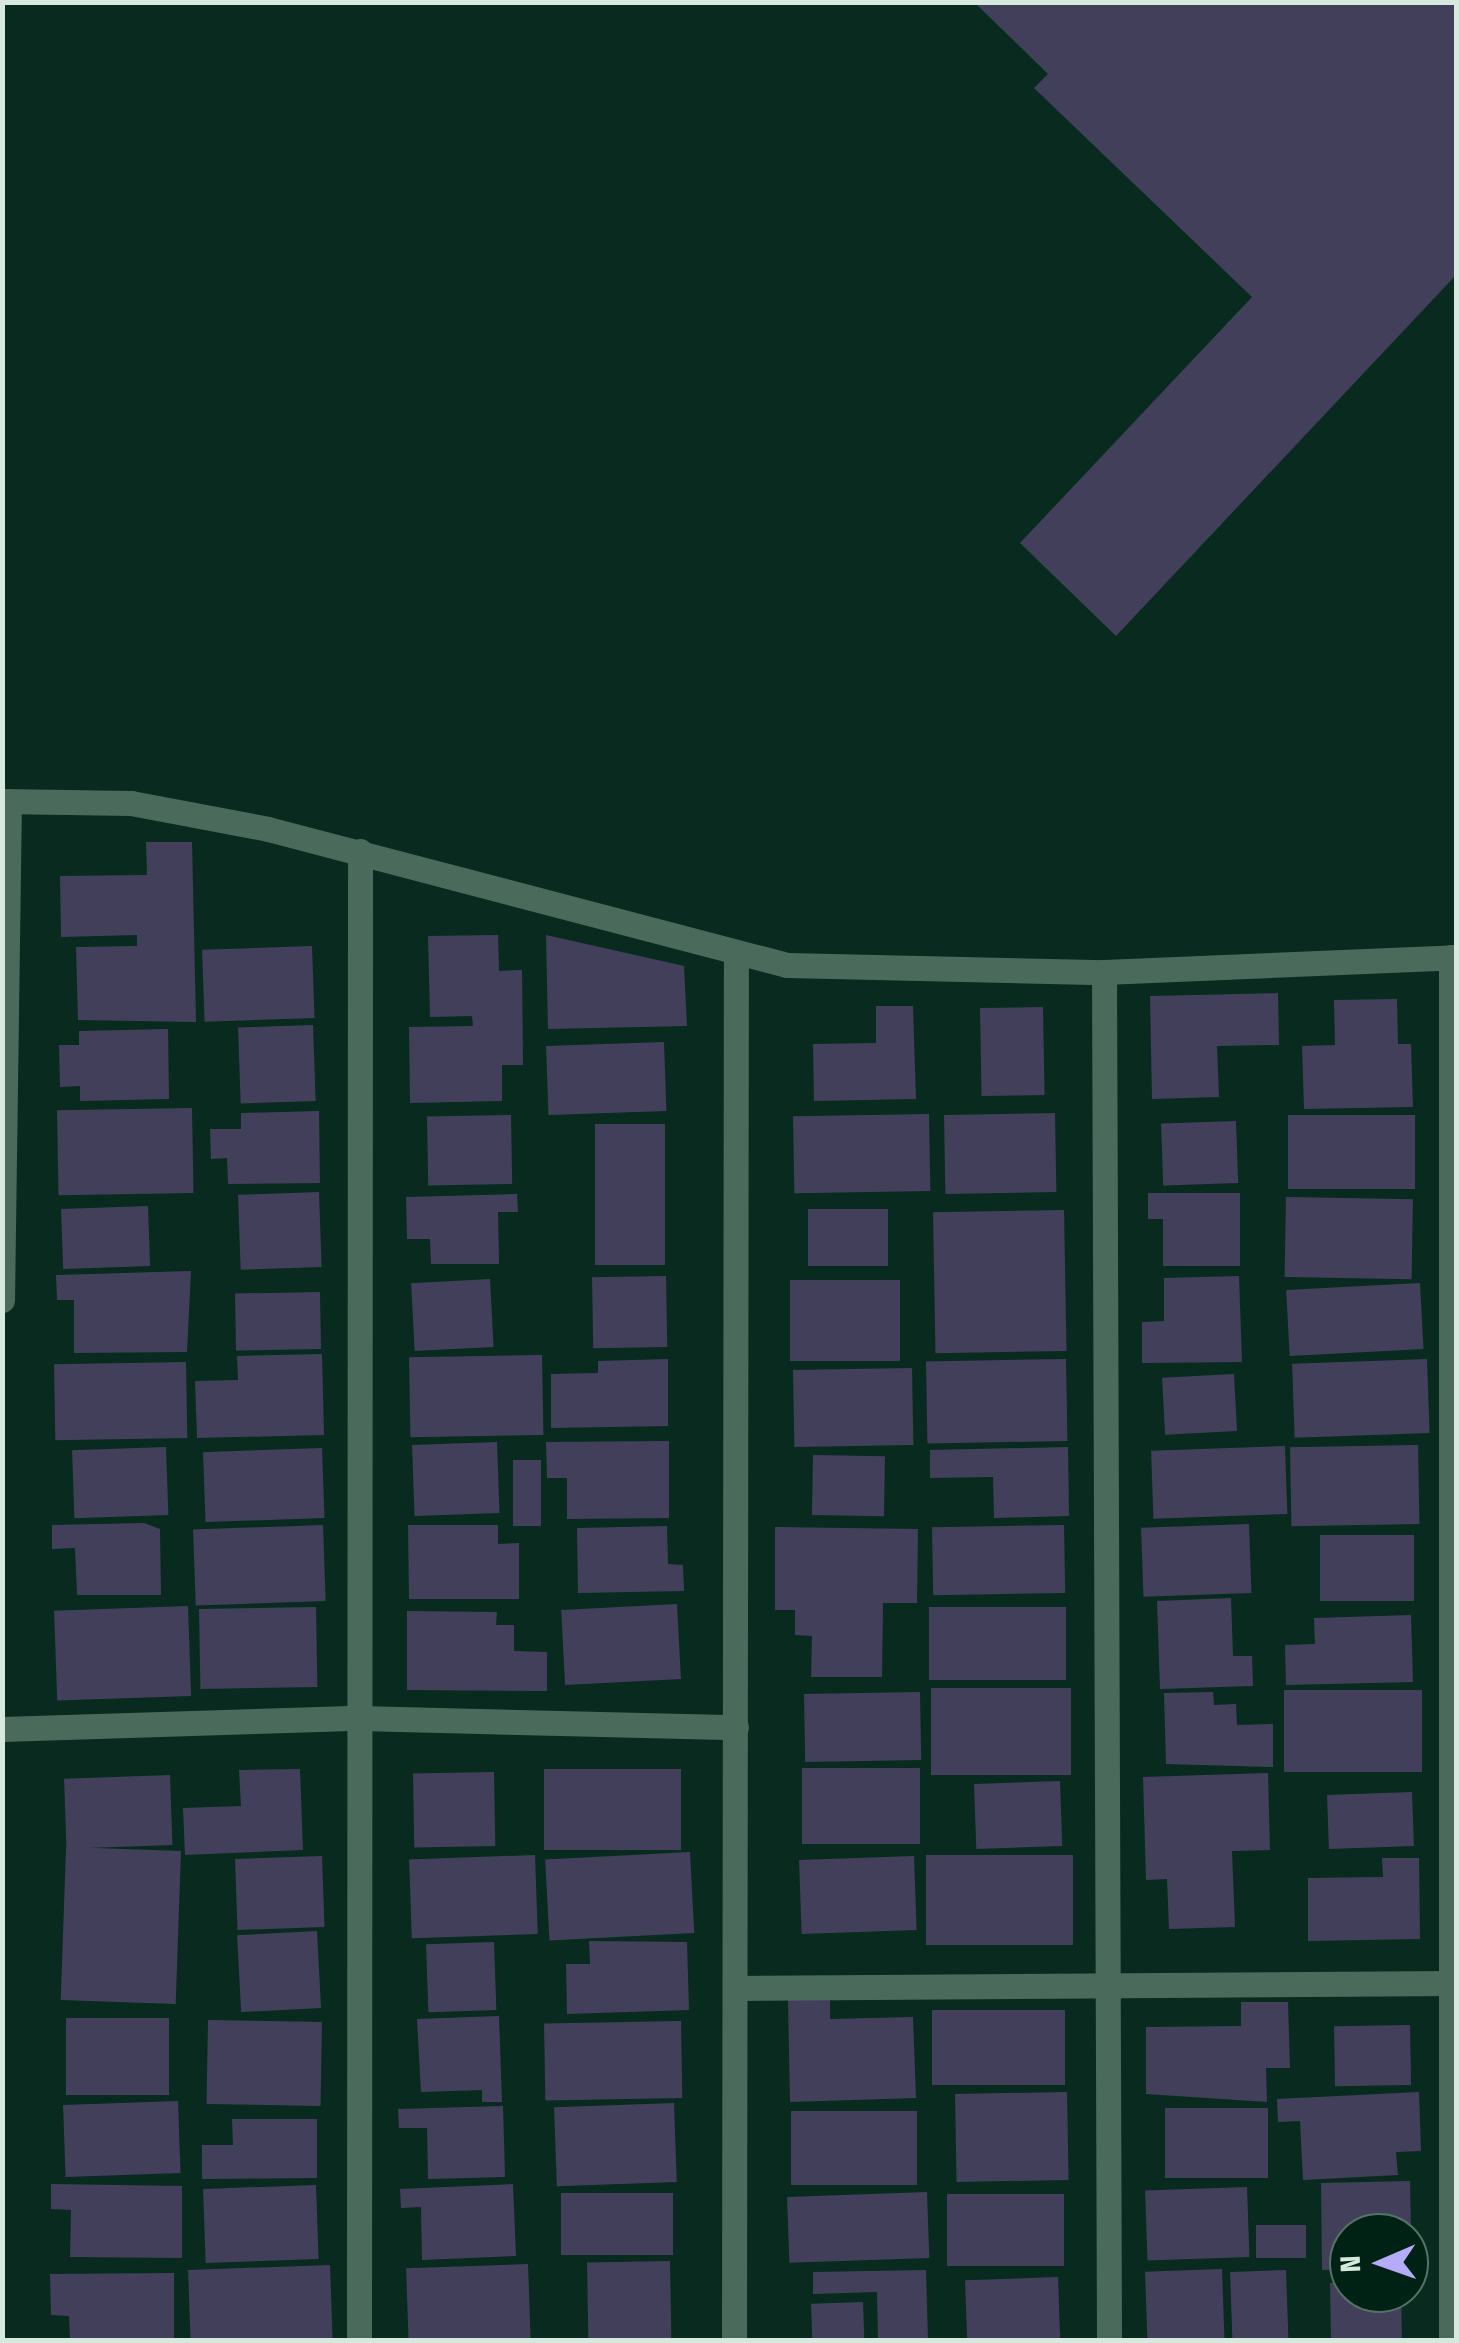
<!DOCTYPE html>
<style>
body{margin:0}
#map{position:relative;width:1459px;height:2343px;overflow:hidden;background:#092b1f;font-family:"Fira Sans Condensed",sans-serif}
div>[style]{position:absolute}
.building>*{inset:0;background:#423f5b;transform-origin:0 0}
.minor>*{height:25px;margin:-12.5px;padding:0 12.5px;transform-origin:12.5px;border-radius:12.5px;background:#4a6b5c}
span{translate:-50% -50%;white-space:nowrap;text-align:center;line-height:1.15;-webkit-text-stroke:10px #002215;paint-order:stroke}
.frame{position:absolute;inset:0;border:5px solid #d6e9df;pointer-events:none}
.north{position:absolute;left:1329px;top:2213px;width:100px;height:100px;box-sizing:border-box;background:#002215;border:2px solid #567266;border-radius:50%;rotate:268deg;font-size:28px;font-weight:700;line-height:40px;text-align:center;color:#d6e9df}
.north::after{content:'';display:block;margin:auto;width:35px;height:45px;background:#b4acf9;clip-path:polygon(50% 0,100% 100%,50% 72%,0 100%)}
</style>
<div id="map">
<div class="building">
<div style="clip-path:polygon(974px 2px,1456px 2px,1456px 275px,1116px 636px,1020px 543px,1252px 297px,1034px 88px,1048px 74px)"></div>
<div style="clip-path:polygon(146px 842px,192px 842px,196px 1022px,78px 1020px,76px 947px,137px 946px,137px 935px,61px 937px,60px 876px,147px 875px)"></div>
<div style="clip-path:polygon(498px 935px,499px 971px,522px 970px,523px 1065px,502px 1065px,502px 1101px,410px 1103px,409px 1027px,473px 1026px,472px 1016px,430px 1017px,428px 936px)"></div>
<div style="clip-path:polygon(546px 935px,684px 966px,687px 1026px,548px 1029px)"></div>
<div style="left:312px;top:946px;width:72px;height:110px;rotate:88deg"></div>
<div style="clip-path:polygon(1278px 993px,1279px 1045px,1217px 1046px,1219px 1097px,1152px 1099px,1150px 996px)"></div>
<div style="clip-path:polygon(1397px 999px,1398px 1044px,1411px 1044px,1413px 1107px,1304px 1109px,1302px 1046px,1335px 1045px,1334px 1000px)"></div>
<div style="clip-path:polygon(876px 1006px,913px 1006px,916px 1099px,814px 1101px,813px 1044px,876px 1043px)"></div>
<div style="left:1043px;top:1007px;width:88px;height:63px;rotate:89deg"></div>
<div style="left:313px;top:1025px;width:76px;height:75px;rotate:88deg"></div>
<div style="clip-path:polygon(168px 1029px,169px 1099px,80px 1101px,80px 1086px,60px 1087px,59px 1045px,79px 1045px,79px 1031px)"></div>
<div style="left:664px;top:1042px;width:69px;height:118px;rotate:88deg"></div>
<div style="left:192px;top:1108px;width:85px;height:135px;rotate:89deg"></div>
<div style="clip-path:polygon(319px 1111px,320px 1183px,228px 1184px,227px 1158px,211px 1159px,210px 1129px,241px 1129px,241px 1113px)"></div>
<div style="left:1055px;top:1113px;width:79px;height:111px;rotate:89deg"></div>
<div style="left:929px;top:1114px;width:77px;height:136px;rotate:89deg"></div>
<div style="left:511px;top:1115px;width:69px;height:84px;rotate:89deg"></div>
<div style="left:1415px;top:1115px;width:74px;height:127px;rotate:90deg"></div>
<div style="left:1236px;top:1121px;width:62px;height:75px;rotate:88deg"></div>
<div style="left:595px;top:1124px;width:70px;height:141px"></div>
<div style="left:319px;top:1192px;width:75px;height:81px;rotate:88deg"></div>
<div style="clip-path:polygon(1148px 1193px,1240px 1193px,1240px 1266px,1163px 1266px,1163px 1219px,1148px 1219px)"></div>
<div style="clip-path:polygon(517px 1194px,518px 1212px,498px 1212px,499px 1264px,431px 1264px,430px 1239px,407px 1239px,406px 1197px)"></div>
<div style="left:1286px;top:1197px;width:127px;height:80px;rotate:1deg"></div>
<div style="left:148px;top:1206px;width:60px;height:87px;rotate:88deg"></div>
<div style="left:808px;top:1209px;width:80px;height:57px"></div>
<div style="left:1064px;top:1210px;width:141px;height:131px;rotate:89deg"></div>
<div style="clip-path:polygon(191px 1271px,187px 1352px,74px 1353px,74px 1300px,57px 1300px,56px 1275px)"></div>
<div style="left:666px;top:1276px;width:71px;height:74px;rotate:89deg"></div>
<div style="clip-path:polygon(1239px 1276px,1242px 1362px,1142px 1363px,1142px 1322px,1164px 1321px,1164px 1278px)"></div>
<div style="left:490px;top:1279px;width:68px;height:79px;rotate:87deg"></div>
<div style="left:790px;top:1280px;width:110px;height:81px"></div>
<div style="left:1420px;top:1283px;width:66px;height:134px;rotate:87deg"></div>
<div style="left:320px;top:1292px;width:57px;height:85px;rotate:89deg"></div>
<div style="clip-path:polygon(322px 1354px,324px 1435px,197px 1438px,195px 1381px,238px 1380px,237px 1356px)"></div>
<div style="left:542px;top:1355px;width:80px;height:133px;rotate:89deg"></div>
<div style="clip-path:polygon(668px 1359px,668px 1426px,551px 1428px,551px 1374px,598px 1373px,598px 1361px)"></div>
<div style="left:1066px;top:1359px;width:82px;height:140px;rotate:89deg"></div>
<div style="left:1427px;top:1359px;width:74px;height:135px;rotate:88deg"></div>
<div style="left:186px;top:1362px;width:76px;height:132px;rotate:89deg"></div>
<div style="left:912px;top:1368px;width:77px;height:119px;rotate:89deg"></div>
<div style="left:1234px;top:1374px;width:57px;height:72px;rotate:87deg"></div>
<div style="clip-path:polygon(669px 1441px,669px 1518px,567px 1519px,567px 1478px,547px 1478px,546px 1442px)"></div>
<div style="left:497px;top:1442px;width:71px;height:85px;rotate:88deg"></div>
<div style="left:1418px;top:1445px;width:79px;height:128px;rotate:89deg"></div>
<div style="left:1285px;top:1446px;width:68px;height:134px;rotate:88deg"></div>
<div style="left:166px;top:1447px;width:68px;height:94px;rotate:88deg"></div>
<div style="clip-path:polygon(1068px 1447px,1069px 1516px,994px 1518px,993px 1477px,930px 1478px,930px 1450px)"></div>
<div style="left:322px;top:1448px;width:70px;height:119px;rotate:88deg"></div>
<div style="left:813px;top:1455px;width:72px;height:60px;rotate:1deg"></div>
<div style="left:513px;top:1460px;width:28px;height:66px"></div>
<div style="clip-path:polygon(144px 1523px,160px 1529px,161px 1595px,77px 1595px,75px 1548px,52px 1549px,52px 1525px)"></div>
<div style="left:1249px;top:1524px;width:69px;height:108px;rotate:88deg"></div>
<div style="left:323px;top:1525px;width:76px;height:130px;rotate:88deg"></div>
<div style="clip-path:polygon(408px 1525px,498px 1525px,498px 1544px,519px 1543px,519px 1599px,409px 1599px)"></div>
<div style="left:1064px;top:1525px;width:68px;height:132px;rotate:89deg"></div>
<div style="clip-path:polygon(667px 1526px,668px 1564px,683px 1565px,684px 1591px,578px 1593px,577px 1528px)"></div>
<div style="clip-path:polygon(775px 1527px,918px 1529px,917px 1603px,883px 1603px,882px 1677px,811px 1677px,812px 1636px,795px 1635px,795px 1610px,775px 1610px)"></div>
<div style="left:1414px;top:1535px;width:66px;height:94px;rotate:90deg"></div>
<div style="clip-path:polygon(1231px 1598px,1233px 1656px,1252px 1656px,1253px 1686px,1160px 1689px,1157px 1601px)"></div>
<div style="left:677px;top:1604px;width:75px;height:116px;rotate:87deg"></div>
<div style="left:188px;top:1606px;width:90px;height:134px;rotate:88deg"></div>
<div style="left:316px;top:1607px;width:80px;height:117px;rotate:89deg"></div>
<div style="left:1066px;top:1607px;width:73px;height:137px;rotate:90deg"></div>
<div style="clip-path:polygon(407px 1611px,497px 1612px,496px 1625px,514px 1625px,514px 1651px,547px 1652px,547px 1691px,407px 1690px)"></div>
<div style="clip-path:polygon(1411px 1615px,1413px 1682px,1286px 1685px,1285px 1645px,1315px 1644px,1314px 1618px)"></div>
<div style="left:931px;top:1688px;width:140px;height:87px"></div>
<div style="left:1284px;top:1690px;width:138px;height:82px"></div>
<div style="left:920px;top:1692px;width:68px;height:116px;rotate:89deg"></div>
<div style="clip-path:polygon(1213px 1692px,1214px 1705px,1236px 1704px,1237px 1725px,1273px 1724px,1273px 1767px,1166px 1764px,1164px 1693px)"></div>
<div style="left:802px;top:1768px;width:118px;height:76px"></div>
<div style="clip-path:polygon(300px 1769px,303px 1850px,185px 1855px,183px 1808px,241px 1806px,239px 1770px)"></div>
<div style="left:544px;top:1769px;width:137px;height:81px"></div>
<div style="left:494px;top:1772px;width:74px;height:81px;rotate:89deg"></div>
<div style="clip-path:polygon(1268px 1773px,1270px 1850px,1232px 1851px,1235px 1927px,1169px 1929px,1167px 1879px,1146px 1880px,1143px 1777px)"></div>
<div style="left:170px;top:1775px;width:70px;height:106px;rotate:88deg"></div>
<div style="left:1060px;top:1781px;width:65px;height:86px;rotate:88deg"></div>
<div style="left:1412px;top:1792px;width:54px;height:85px;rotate:88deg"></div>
<div style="left:181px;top:1851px;width:153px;height:115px;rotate:92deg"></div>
<div style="left:690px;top:1852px;width:81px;height:145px;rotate:87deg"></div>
<div style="left:535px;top:1855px;width:79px;height:126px;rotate:88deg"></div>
<div style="left:926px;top:1855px;width:147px;height:90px"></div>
<div style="left:322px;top:1856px;width:71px;height:87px;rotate:88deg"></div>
<div style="left:914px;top:1856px;width:74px;height:115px;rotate:88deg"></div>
<div style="clip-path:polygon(1382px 1858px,1419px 1858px,1420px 1939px,1308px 1941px,1308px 1878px,1383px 1877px)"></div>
<div style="left:317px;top:1931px;width:77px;height:80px;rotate:87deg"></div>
<div style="clip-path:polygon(589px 1941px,687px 1942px,689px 2010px,567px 2014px,566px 1964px,590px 1964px)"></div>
<div style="left:494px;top:1942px;width:68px;height:68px;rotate:88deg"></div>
<div style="clip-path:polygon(830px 1998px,830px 2019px,913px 2017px,916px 2098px,790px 2102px,788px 1999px)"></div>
<div style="clip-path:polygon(1241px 2002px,1288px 2002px,1290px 2068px,1266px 2068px,1267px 2102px,1146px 2094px,1146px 2027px,1241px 2026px)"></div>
<div style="left:1065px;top:2010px;width:75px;height:133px;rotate:90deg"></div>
<div style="clip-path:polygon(499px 2016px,502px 2102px,482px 2102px,482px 2090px,421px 2092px,417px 2019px)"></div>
<div style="left:66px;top:2018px;width:103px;height:77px"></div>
<div style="left:208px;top:2020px;width:114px;height:84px;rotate:1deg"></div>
<div style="left:681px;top:2021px;width:77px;height:137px;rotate:89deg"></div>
<div style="left:1410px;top:2025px;width:60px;height:76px;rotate:89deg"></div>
<div style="left:1067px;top:2092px;width:88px;height:112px;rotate:89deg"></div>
<div style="clip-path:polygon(1419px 2092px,1421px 2151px,1396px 2152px,1398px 2175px,1303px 2180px,1300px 2121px,1278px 2122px,1277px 2099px)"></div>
<div style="left:178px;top:2101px;width:72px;height:115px;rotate:88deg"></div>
<div style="left:674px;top:2103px;width:79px;height:120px;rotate:88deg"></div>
<div style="clip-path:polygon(503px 2106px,505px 2177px,428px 2179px,427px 2128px,399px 2128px,398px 2109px)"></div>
<div style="left:1268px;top:2108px;width:70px;height:103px;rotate:90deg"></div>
<div style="left:791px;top:2111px;width:126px;height:74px"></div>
<div style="clip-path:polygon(232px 2119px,317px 2119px,317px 2178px,202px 2179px,202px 2145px,233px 2145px)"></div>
<div style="clip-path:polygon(1410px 2181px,1411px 2233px,1349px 2233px,1349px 2270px,1322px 2270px,1321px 2183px)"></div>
<div style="clip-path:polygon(51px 2184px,182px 2186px,182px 2258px,70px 2257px,71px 2210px,51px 2209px)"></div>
<div style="clip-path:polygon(513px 2184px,516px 2256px,422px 2260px,421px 2207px,401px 2208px,400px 2189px)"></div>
<div style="left:316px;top:2185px;width:74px;height:113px;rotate:88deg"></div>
<div style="left:1247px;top:2187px;width:70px;height:102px;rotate:88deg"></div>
<div style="left:927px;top:2192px;width:66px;height:140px;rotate:88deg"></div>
<div style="left:673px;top:2193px;width:62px;height:112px;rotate:90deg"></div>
<div style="left:947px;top:2194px;width:117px;height:72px"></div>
<div style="left:1306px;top:2225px;width:33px;height:50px;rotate:90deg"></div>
<div style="left:670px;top:2261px;width:79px;height:83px;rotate:89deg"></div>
<div style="left:528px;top:2264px;width:76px;height:122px;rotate:88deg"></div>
<div style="left:330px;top:2265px;width:75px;height:142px;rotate:88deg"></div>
<div style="left:1222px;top:2269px;width:71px;height:77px;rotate:88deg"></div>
<div style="clip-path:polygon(926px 2270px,928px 2340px,878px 2340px,877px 2292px,813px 2294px,813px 2272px)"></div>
<div style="left:1286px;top:2270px;width:70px;height:56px;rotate:88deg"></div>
<div style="clip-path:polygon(174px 2273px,174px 2340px,70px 2340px,69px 2316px,51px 2315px,50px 2274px)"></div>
<div style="left:1058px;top:2277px;width:63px;height:93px;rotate:88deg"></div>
<div style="clip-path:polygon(1330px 2283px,1349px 2283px,1349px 2293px,1401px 2293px,1402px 2340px,1331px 2340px)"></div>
<div style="left:863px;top:2302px;width:36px;height:52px;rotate:88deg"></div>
</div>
<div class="minor">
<div style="left:2px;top:801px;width:129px;rotate:0.9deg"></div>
<div style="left:131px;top:803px;width:139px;rotate:10.7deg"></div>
<div style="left:268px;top:829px;width:537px;rotate:14.68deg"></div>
<div style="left:787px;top:965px;width:317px;rotate:1.3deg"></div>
<div style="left:1104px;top:972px;width:352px;rotate:-2.4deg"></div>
<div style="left:1451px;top:957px;width:1383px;rotate:90deg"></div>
<div style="left:1104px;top:972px;width:1368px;rotate:89.79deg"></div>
<div style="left:2px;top:1300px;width:499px;rotate:-89.2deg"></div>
<div style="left:2px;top:1729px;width:357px;rotate:-1.8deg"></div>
<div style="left:359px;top:1718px;width:377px;rotate:1.4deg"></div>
<div style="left:736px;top:1988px;width:720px;rotate:-0.4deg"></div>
<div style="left:359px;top:2340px;width:1489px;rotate:-89.96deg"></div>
<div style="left:734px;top:2340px;width:1384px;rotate:-89.92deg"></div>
</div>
<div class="frame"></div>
<div class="north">N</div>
</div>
